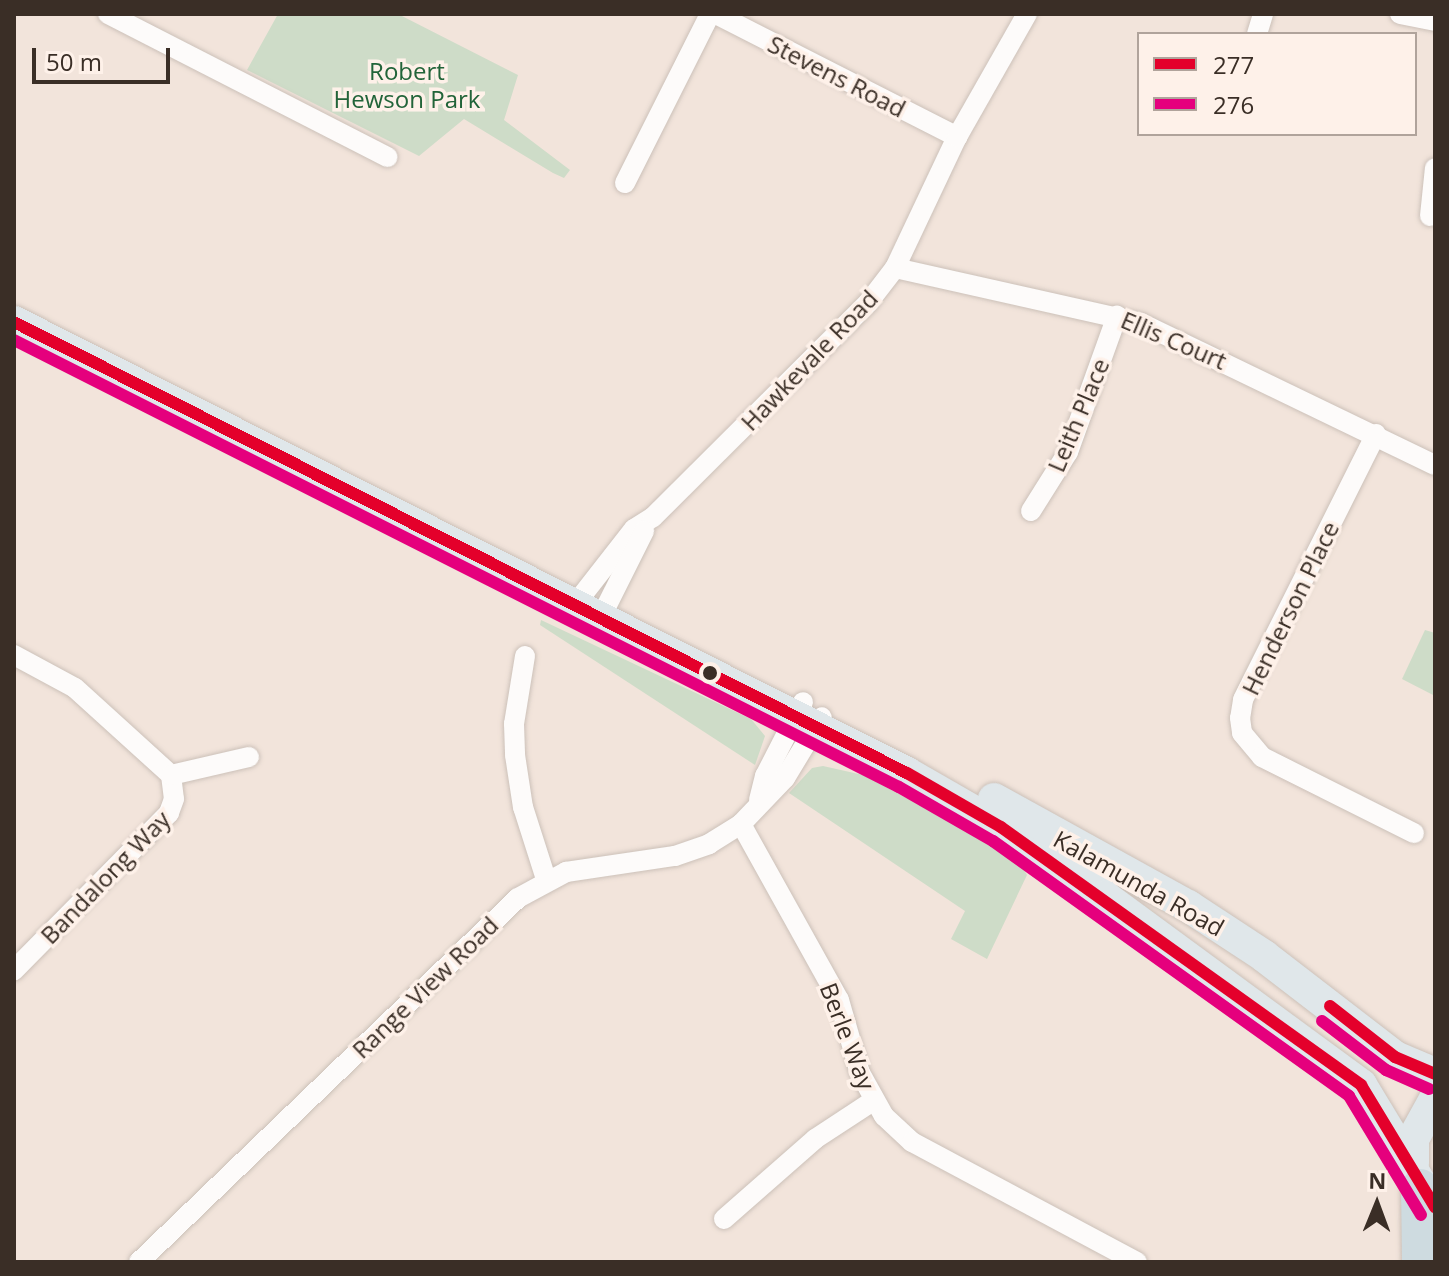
<!DOCTYPE html>
<style>
body{margin:0}
#map{position:relative;width:1449px;height:1276px;overflow:hidden;background:#f2e4db;font-family:"Open Sans",sans-serif}
div>[style]{position:absolute}
.green>*{inset:0;background:#cedcc8}
.roads{filter:drop-shadow(0 0 2px #ccc1b9) drop-shadow(0 0 2px #ccc1b9)}
.street>*{height:20px;margin:-10px;padding:0 10px;transform-origin:10px;border-radius:10px;background:#fdfbfa}
.primary>*{height:32px;margin:-16px;padding:0 16px;transform-origin:16px;border-radius:16px;background:#e0e7ea}
.highway>*{height:38px;margin:-19px;padding:0 19px;transform-origin:19px;border-radius:19px;background:#cedbe0}
.bus-1>*{height:12px;margin:-6px;padding:0 6px;transform-origin:6px;border-radius:6px;background:#e4002b}
.bus-2>*{height:12px;margin:-6px;padding:0 6px;transform-origin:6px;border-radius:6px;background:#e5007d}
.dots>*{width:22px;height:22px;translate:-50% -50%;box-sizing:border-box;border:4px solid #fef1e9;border-radius:50%}
span{translate:-50% -50%;white-space:nowrap;text-align:center;line-height:1.15;-webkit-text-stroke:7px #fef1e9;paint-order:stroke}
.park-label{font-size:24px;color:#226439}
.street-label{font-size:24px;color:#3a2e26}
.frame{position:absolute;inset:0;border:16px solid #3a2e26;pointer-events:none}
.legend{position:absolute;left:1137px;top:32px;width:280px;height:104px;box-sizing:border-box;background:#fef1e9;border:2px solid #b0a39b;margin:0;padding:10px 14px;list-style:none;font-size:24px;color:#3a2e26}
.legend li{display:flex;align-items:center;gap:16px;height:40px}
.legend b{width:40px;border:2px solid #b0a39b}
.north{position:absolute;left:1337px;top:1164px;width:80px;height:80px;-webkit-text-stroke:6px #fef1e9;paint-order:stroke;rotate:1deg;font-size:22px;font-weight:700;line-height:32px;text-align:center;color:#3a2e26}
.north::after{content:'';display:block;margin:auto;width:28px;height:36px;background:#3a2e26;clip-path:polygon(50% 0,100% 100%,50% 72%,0 100%)}
.scale{position:absolute;left:32px;top:48px;width:138px;height:36px;box-sizing:border-box;border:4px solid #3a2e26;border-top:0;padding-left:10px;font-size:24px;line-height:28px;white-space:nowrap;color:#3a2e26;-webkit-text-stroke:6px #fef1e9;paint-order:stroke}
</style>
<div id="map">
<div class="green">
<div style="clip-path:polygon(278px 14px,398px 14px,518px 75px,504px 120px,570px 170px,564px 178px,553px 173px,464px 119px,419px 156px,247px 70px)"></div>
<div style="clip-path:polygon(541px 620px,751px 719px,765px 736px,755px 765px,540px 625px)"></div>
<div style="clip-path:polygon(1425px 630px,1435px 633px,1435px 696px,1402px 679px)"></div>
<div style="clip-path:polygon(823px 766px,863px 775px,1015px 855px,1027px 875px,987px 959px,951px 939px,965px 911px,789px 793px,812px 768px)"></div>
</div>
<div class="roads">
<div class="street">
<div style="left:108px;top:14px;width:314px;rotate:27.1deg"></div>
<div style="left:716px;top:14px;width:271px;rotate:27deg"></div>
<div style="left:1400px;top:14px;width:36px;rotate:11deg"></div>
<div style="left:1257px;top:34px;width:21px;rotate:-73deg"></div>
<div style="left:625px;top:183px;width:189px;rotate:-63.3deg"></div>
<div style="left:1430px;top:216px;width:48px;rotate:-84.1deg"></div>
<div style="left:895px;top:268px;width:252px;rotate:12.6deg"></div>
<div style="left:1141px;top:323px;width:326px;rotate:25.8deg"></div>
<div style="left:1376px;top:434px;width:297px;rotate:116.6deg"></div>
<div style="left:1243px;top:700px;width:18px;rotate:99deg"></div>
<div style="left:1240px;top:718px;width:15px;rotate:82deg"></div>
<div style="left:1242px;top:733px;width:31px;rotate:50deg"></div>
<div style="left:1262px;top:757px;width:170px;rotate:26.6deg"></div>
<div style="left:1031px;top:511px;width:70px;rotate:-57.9deg"></div>
<div style="left:1068px;top:452px;width:145px;rotate:-70.2deg"></div>
<div style="left:573px;top:607px;width:99px;rotate:-52deg"></div>
<div style="left:634px;top:529px;width:22px;rotate:-32deg"></div>
<div style="left:653px;top:517px;width:303px;rotate:-44.9deg"></div>
<div style="left:868px;top:303px;width:44px;rotate:-52.4deg"></div>
<div style="left:895px;top:268px;width:145px;rotate:-64.7deg"></div>
<div style="left:957px;top:137px;width:142px;rotate:-60.4deg"></div>
<div style="left:599px;top:621px;width:101px;rotate:-63.4deg"></div>
<div style="left:14px;top:655px;width:69px;rotate:28.4deg"></div>
<div style="left:75px;top:688px;width:130px;rotate:42.2deg"></div>
<div style="left:171px;top:775px;width:24px;rotate:83deg"></div>
<div style="left:174px;top:799px;width:15px;rotate:110deg"></div>
<div style="left:169px;top:813px;width:221px;rotate:134.6deg"></div>
<div style="left:525px;top:656px;width:69px;rotate:99.2deg"></div>
<div style="left:514px;top:724px;width:31px;rotate:88deg"></div>
<div style="left:515px;top:755px;width:53px;rotate:81.3deg"></div>
<div style="left:523px;top:807px;width:76px;rotate:72.3deg"></div>
<div style="left:171px;top:775px;width:80px;rotate:-13deg"></div>
<div style="left:759px;top:800px;width:25px;rotate:-76deg"></div>
<div style="left:765px;top:776px;width:83px;rotate:-62.8deg"></div>
<div style="left:741px;top:824px;width:201px;rotate:60.9deg"></div>
<div style="left:839px;top:1000px;width:76px;rotate:74deg"></div>
<div style="left:860px;top:1073px;width:49px;rotate:60.8deg"></div>
<div style="left:884px;top:1116px;width:38px;rotate:43deg"></div>
<div style="left:912px;top:1142px;width:255px;rotate:28.1deg"></div>
<div style="left:724px;top:1219px;width:121px;rotate:-41.3deg"></div>
<div style="left:815px;top:1139px;width:69px;rotate:-33.2deg"></div>
<div style="left:139px;top:1262px;width:525px;rotate:-43.84deg"></div>
<div style="left:518px;top:898px;width:55px;rotate:-28.4deg"></div>
<div style="left:566px;top:872px;width:110px;rotate:-8.4deg"></div>
<div style="left:675px;top:856px;width:36px;rotate:-19deg"></div>
<div style="left:709px;top:844px;width:38px;rotate:-32deg"></div>
<div style="left:741px;top:824px;width:64px;rotate:-46.3deg"></div>
<div style="left:785px;top:778px;width:71px;rotate:-58.8deg"></div>
</div>
<div class="primary">
<div style="left:14px;top:322px;width:1000px;rotate:26.8deg"></div>
<div style="left:907px;top:773px;width:108px;rotate:29.9deg"></div>
<div style="left:1001px;top:827px;width:124px;rotate:33.8deg"></div>
<div style="left:1104px;top:896px;width:319px;rotate:36.3deg"></div>
<div style="left:1361px;top:1085px;width:143px;rotate:58.8deg"></div>
<div style="left:994px;top:799px;width:222px;rotate:28.9deg"></div>
<div style="left:1188px;top:906px;width:91px;rotate:33.3deg"></div>
<div style="left:1264px;top:956px;width:165px;rotate:37.6deg"></div>
<div style="left:1395px;top:1057px;width:43px;rotate:23deg"></div>
<div style="left:1413px;top:1163px;width:24px;rotate:-90deg"></div>
<div style="left:1413px;top:1139px;width:46px;rotate:-61.2deg"></div>
</div>
<div class="highway">
<div style="left:1420px;top:1188px;width:74px;rotate:89.2deg"></div>
</div>
</div>
<div class="bus-1">
<div style="left:14px;top:322px;width:1000px;rotate:26.8deg"></div>
<div style="left:907px;top:773px;width:108px;rotate:29.9deg"></div>
<div style="left:1001px;top:827px;width:443px;rotate:35.6deg"></div>
<div style="left:1361px;top:1085px;width:143px;rotate:58.8deg"></div>
<div style="left:1330px;top:1006px;width:83px;rotate:38.1deg"></div>
<div style="left:1395px;top:1057px;width:43px;rotate:23deg"></div>
</div>
<div class="bus-2">
<div style="left:14px;top:340px;width:991px;rotate:26.8deg"></div>
<div style="left:899px;top:787px;width:108px;rotate:29.9deg"></div>
<div style="left:993px;top:841px;width:438px;rotate:35.6deg"></div>
<div style="left:1349px;top:1096px;width:139px;rotate:58.8deg"></div>
<div style="left:1322px;top:1021px;width:81px;rotate:37.4deg"></div>
<div style="left:1386px;top:1070px;width:47px;rotate:23.8deg"></div>
</div>
<div class="dots">
<div style="left:710px;top:673px;background:#3a2e26"></div>
</div>
<div class="park-label">
<span style="left:407px;top:85px">Robert<br>Hewson Park</span>
</div>
<div class="street-label">
<span style="left:837px;top:76px;rotate:27deg">Stevens Road</span>
<span style="left:1174px;top:340px;rotate:23deg">Ellis Court</span>
<span style="left:809px;top:360px;rotate:-46deg">Hawkevale Road</span>
<span style="left:1078px;top:415px;rotate:-67deg">Leith Place</span>
<span style="left:1290px;top:608px;rotate:-64deg">Henderson Place</span>
<span style="left:105px;top:877px;rotate:-46deg">Bandalong Way</span>
<span style="left:1139px;top:883px;rotate:29deg">Kalamunda Road</span>
<span style="left:425px;top:987px;rotate:-44deg">Range View Road</span>
<span style="left:848px;top:1036px;rotate:69deg">Berle Way</span>
</div>
<div class="frame"></div>
<ul class="legend">
<li><b style="height:10px;background:#e4002b"></b>277</li>
<li><b style="height:10px;background:#e5007d"></b>276</li>
</ul>
<div class="north">N</div>
<div class="scale">50 m</div>
</div>
